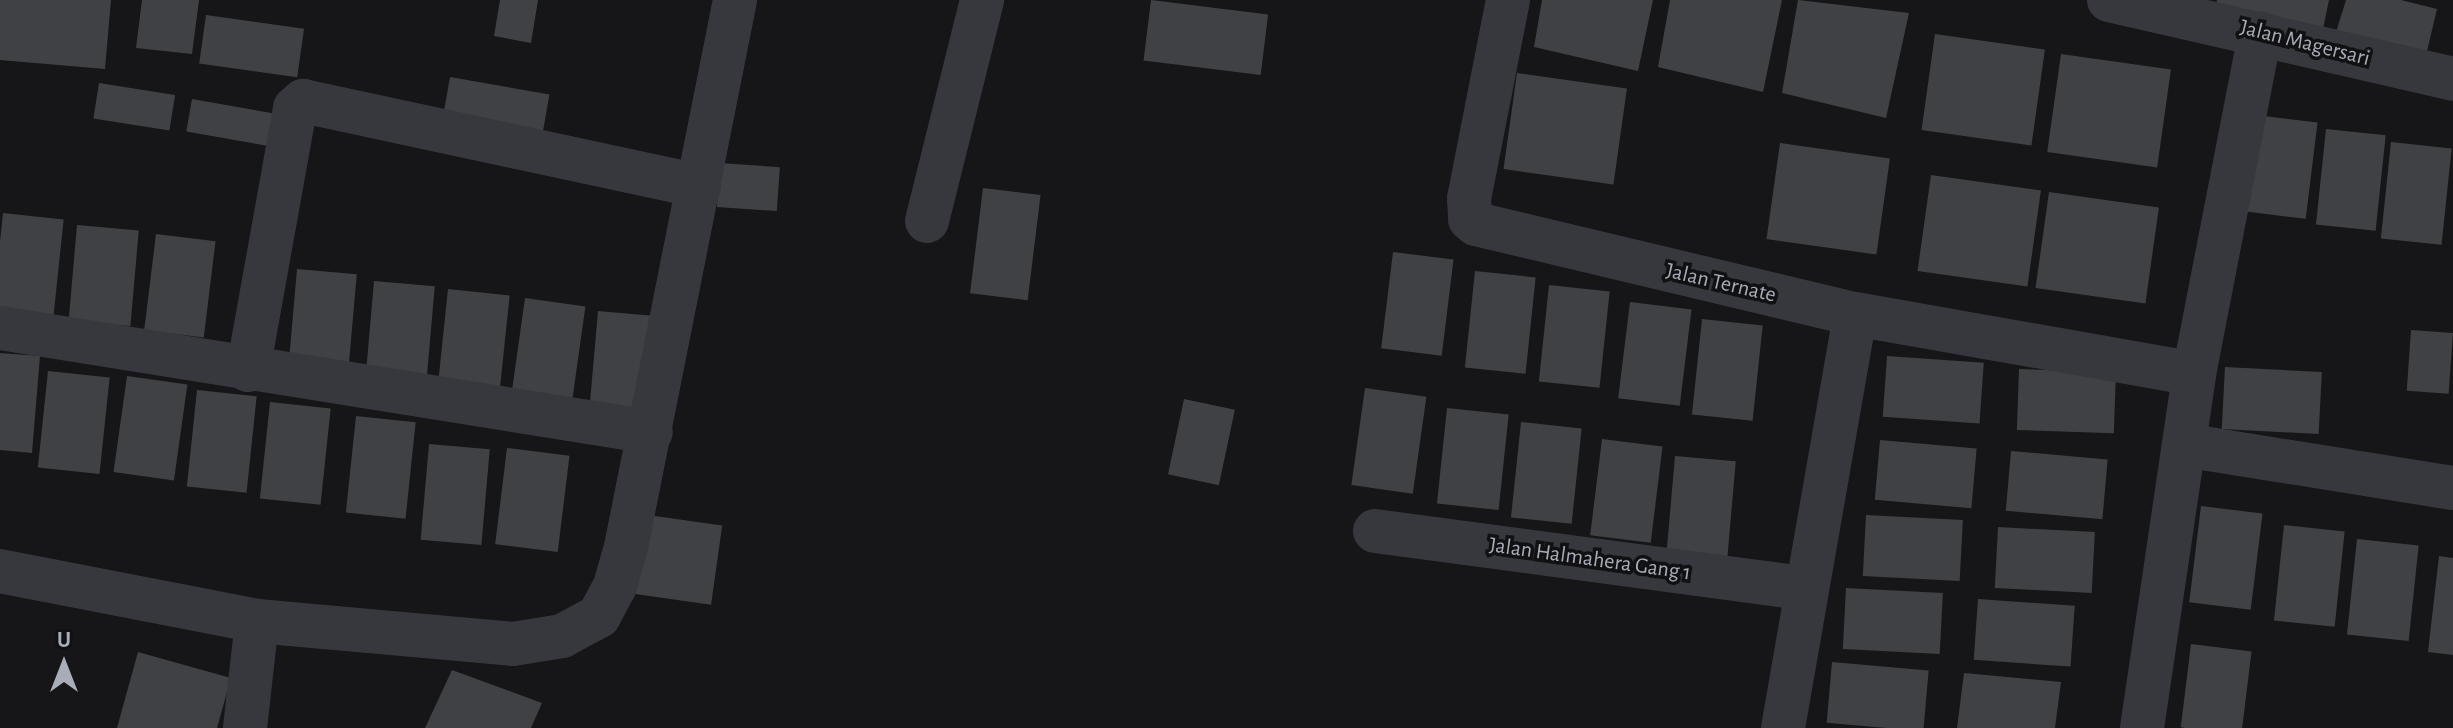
<!DOCTYPE html>
<style>
body{margin:0}
#map{position:relative;width:2453px;height:728px;overflow:hidden;background:#161618;font-family:"Alegreya Sans",sans-serif}
div>[style]{position:absolute}
.building>*{inset:0;background:#404145;transform-origin:0 0}
.minor>*{height:44px;margin:-22px;padding:0 22px;transform-origin:22px;border-radius:22px;background:#37383d}
span{translate:-50% -50%;white-space:nowrap;text-align:center;line-height:1.15;-webkit-text-stroke:7px #111113;paint-order:stroke}
.street-label{font-size:22px;color:#a8adb8}
.north{position:absolute;left:24px;top:624px;width:80px;height:80px;-webkit-text-stroke:6px #111113;paint-order:stroke;rotate:0deg;font-size:22px;font-weight:700;line-height:32px;text-align:center;color:#a8adb8}
.north::after{content:'';display:block;margin:auto;width:28px;height:36px;background:#a8adb8;clip-path:polygon(50% 0,100% 100%,50% 72%,0 100%)}
</style>
<div id="map">
<div class="building">
<div style="clip-path:polygon(0 0,111px 0,105px 69px,0 60px)"></div>
<div style="clip-path:polygon(142px 0,199px 0,192px 54px,136px 48px)"></div>
<div style="clip-path:polygon(500px 0,538px 0,531px 43px,494px 36px)"></div>
<div style="left:1151px;top:0;width:118px;height:61px;rotate:7deg"></div>
<div style="clip-path:polygon(1542px 0,1653px 0,1638px 71px,1534px 47px)"></div>
<div style="clip-path:polygon(1670px 0,1782px 0,1763px 92px,1658px 67px)"></div>
<div style="clip-path:polygon(1798px 0,1909px 13px,1886px 118px,1782px 93px)"></div>
<div style="clip-path:polygon(2217px 0,2329px 0,2323px 29px,2215px 8px)"></div>
<div style="clip-path:polygon(2346px 0,2401px 0,2437px 9px,2424px 64px,2332px 45px)"></div>
<div style="left:206px;top:15px;width:99px;height:49px;rotate:8deg"></div>
<div style="left:1935px;top:34px;width:111px;height:97px;rotate:8deg"></div>
<div style="left:2061px;top:54px;width:111px;height:99px;rotate:8deg"></div>
<div style="left:1517px;top:73px;width:111px;height:97px;rotate:8deg"></div>
<div style="left:450px;top:77px;width:101px;height:42px;rotate:10deg"></div>
<div style="left:99px;top:83px;width:77px;height:36px;rotate:9deg"></div>
<div style="left:192px;top:99px;width:89px;height:33px;rotate:10deg"></div>
<div style="left:2256px;top:115px;width:62px;height:97px;rotate:7deg"></div>
<div style="left:2326px;top:129px;width:60px;height:96px;rotate:6deg"></div>
<div style="left:2391px;top:142px;width:61px;height:97px;rotate:6deg"></div>
<div style="left:1780px;top:143px;width:111px;height:97px;rotate:8deg"></div>
<div style="left:720px;top:163px;width:60px;height:44px;rotate:4deg"></div>
<div style="left:1931px;top:175px;width:111px;height:97px;rotate:8deg"></div>
<div style="left:983px;top:188px;width:58px;height:106px;rotate:7deg"></div>
<div style="left:2049px;top:192px;width:111px;height:97px;rotate:8deg"></div>
<div style="left:3px;top:213px;width:61px;height:98px;rotate:6deg"></div>
<div style="left:77px;top:225px;width:62px;height:96px;rotate:5deg"></div>
<div style="left:156px;top:234px;width:60px;height:97px;rotate:7deg"></div>
<div style="left:1393px;top:252px;width:61px;height:97px;rotate:7deg"></div>
<div style="left:297px;top:269px;width:60px;height:96px;rotate:5deg"></div>
<div style="left:1475px;top:271px;width:61px;height:97px;rotate:6deg"></div>
<div style="left:374px;top:281px;width:61px;height:96px;rotate:5deg"></div>
<div style="left:1549px;top:285px;width:61px;height:97px;rotate:6deg"></div>
<div style="left:448px;top:289px;width:62px;height:97px;rotate:6deg"></div>
<div style="left:525px;top:298px;width:61px;height:98px;rotate:8deg"></div>
<div style="left:1630px;top:302px;width:62px;height:97px;rotate:7deg"></div>
<div style="left:598px;top:311px;width:60px;height:96px;rotate:5deg"></div>
<div style="left:1702px;top:319px;width:61px;height:96px;rotate:6deg"></div>
<div style="left:2411px;top:330px;width:42px;height:61px;rotate:4deg"></div>
<div style="clip-path:polygon(0 353px,40px 356px,32px 453px,0 450px)"></div>
<div style="left:1887px;top:356px;width:97px;height:61px;rotate:4deg"></div>
<div style="left:2225px;top:367px;width:97px;height:62px;rotate:3deg"></div>
<div style="left:2019px;top:369px;width:97px;height:61px;rotate:2deg"></div>
<div style="left:48px;top:371px;width:62px;height:97px;rotate:6deg"></div>
<div style="left:127px;top:376px;width:61px;height:97px;rotate:8deg"></div>
<div style="left:1365px;top:388px;width:62px;height:98px;rotate:8deg"></div>
<div style="left:197px;top:390px;width:60px;height:97px;rotate:6deg"></div>
<div style="left:1184px;top:399px;width:52px;height:77px;rotate:12deg"></div>
<div style="left:270px;top:402px;width:61px;height:97px;rotate:6deg"></div>
<div style="left:1447px;top:408px;width:62px;height:96px;rotate:6deg"></div>
<div style="left:356px;top:416px;width:60px;height:97px;rotate:6deg"></div>
<div style="left:1521px;top:422px;width:61px;height:96px;rotate:6deg"></div>
<div style="left:1602px;top:439px;width:61px;height:97px;rotate:7deg"></div>
<div style="left:1880px;top:440px;width:97px;height:60px;rotate:5deg"></div>
<div style="left:429px;top:444px;width:61px;height:96px;rotate:5deg"></div>
<div style="left:507px;top:448px;width:63px;height:97px;rotate:7deg"></div>
<div style="left:2011px;top:451px;width:97px;height:60px;rotate:5deg"></div>
<div style="left:1675px;top:456px;width:61px;height:96px;rotate:5deg"></div>
<div style="left:2201px;top:506px;width:62px;height:97px;rotate:7deg"></div>
<div style="left:641px;top:514px;width:82px;height:80px;rotate:8deg"></div>
<div style="left:1866px;top:515px;width:97px;height:61px;rotate:3deg"></div>
<div style="left:2284px;top:525px;width:61px;height:96px;rotate:6deg"></div>
<div style="left:1998px;top:527px;width:97px;height:61px;rotate:3deg"></div>
<div style="left:2357px;top:539px;width:62px;height:96px;rotate:6deg"></div>
<div style="clip-path:polygon(2439px 556px,2453px 558px,2453px 655px,2428px 652px)"></div>
<div style="left:1846px;top:588px;width:97px;height:61px;rotate:3deg"></div>
<div style="left:1978px;top:599px;width:97px;height:61px;rotate:4deg"></div>
<div style="left:2191px;top:644px;width:61px;height:84px;rotate:7deg"></div>
<div style="clip-path:polygon(138px 652px,231px 678px,217px 728px,117px 728px)"></div>
<div style="left:1832px;top:662px;width:97px;height:61px;rotate:5deg"></div>
<div style="clip-path:polygon(452px 670px,542px 703px,531px 728px,425px 728px)"></div>
<div style="clip-path:polygon(1964px 673px,2061px 682px,2055px 728px,1957px 728px)"></div>
</div>
<div class="minor">
<div style="left:1508px;top:0;width:202px;rotate:101.1deg"></div>
<div style="left:1469px;top:198px;width:21px;rotate:87deg"></div>
<div style="left:1470px;top:219px;width:8px;rotate:40deg"></div>
<div style="left:1476px;top:224px;width:390px;rotate:13.4deg"></div>
<div style="left:1855px;top:314px;width:344px;rotate:10deg"></div>
<div style="left:2109px;top:0;width:353px;rotate:12.9deg"></div>
<div style="left:927px;top:221px;width:228px;rotate:-76deg"></div>
<div style="left:0;top:328px;width:659px;rotate:9.08deg"></div>
<div style="left:248px;top:370px;width:266px;rotate:-79.8deg"></div>
<div style="left:295px;top:108px;width:11px;rotate:-41deg"></div>
<div style="left:303px;top:101px;width:405px;rotate:12.1deg"></div>
<div style="left:2184px;top:445px;width:272px;rotate:9.1deg"></div>
<div style="left:1375px;top:531px;width:433px;rotate:7.6deg"></div>
<div style="left:0;top:571px;width:262px;rotate:11deg"></div>
<div style="left:257px;top:621px;width:257px;rotate:5.1deg"></div>
<div style="left:513px;top:644px;width:50px;rotate:-9.3deg"></div>
<div style="left:562px;top:636px;width:42px;rotate:-28.4deg"></div>
<div style="left:599px;top:616px;width:34px;rotate:-62deg"></div>
<div style="left:615px;top:586px;width:41px;rotate:-74.2deg"></div>
<div style="left:626px;top:547px;width:558px;rotate:-78.73deg"></div>
<div style="left:245px;top:728px;width:108px;rotate:-83.6deg"></div>
<div style="left:1783px;top:728px;width:420px;rotate:-80.1deg"></div>
<div style="left:2142px;top:728px;width:358px;rotate:-81.6deg"></div>
<div style="left:2194px;top:374px;width:347px;rotate:-79deg"></div>
</div>
<div class="street-label">
<span style="left:2305px;top:43px;rotate:14deg">Jalan Magersari</span>
<span style="left:1721px;top:283px;rotate:13deg">Jalan Ternate</span>
<span style="left:1590px;top:559px;rotate:8deg">Jalan Halmahera Gang 1</span>
</div>
<div class="north">U</div>
</div>
